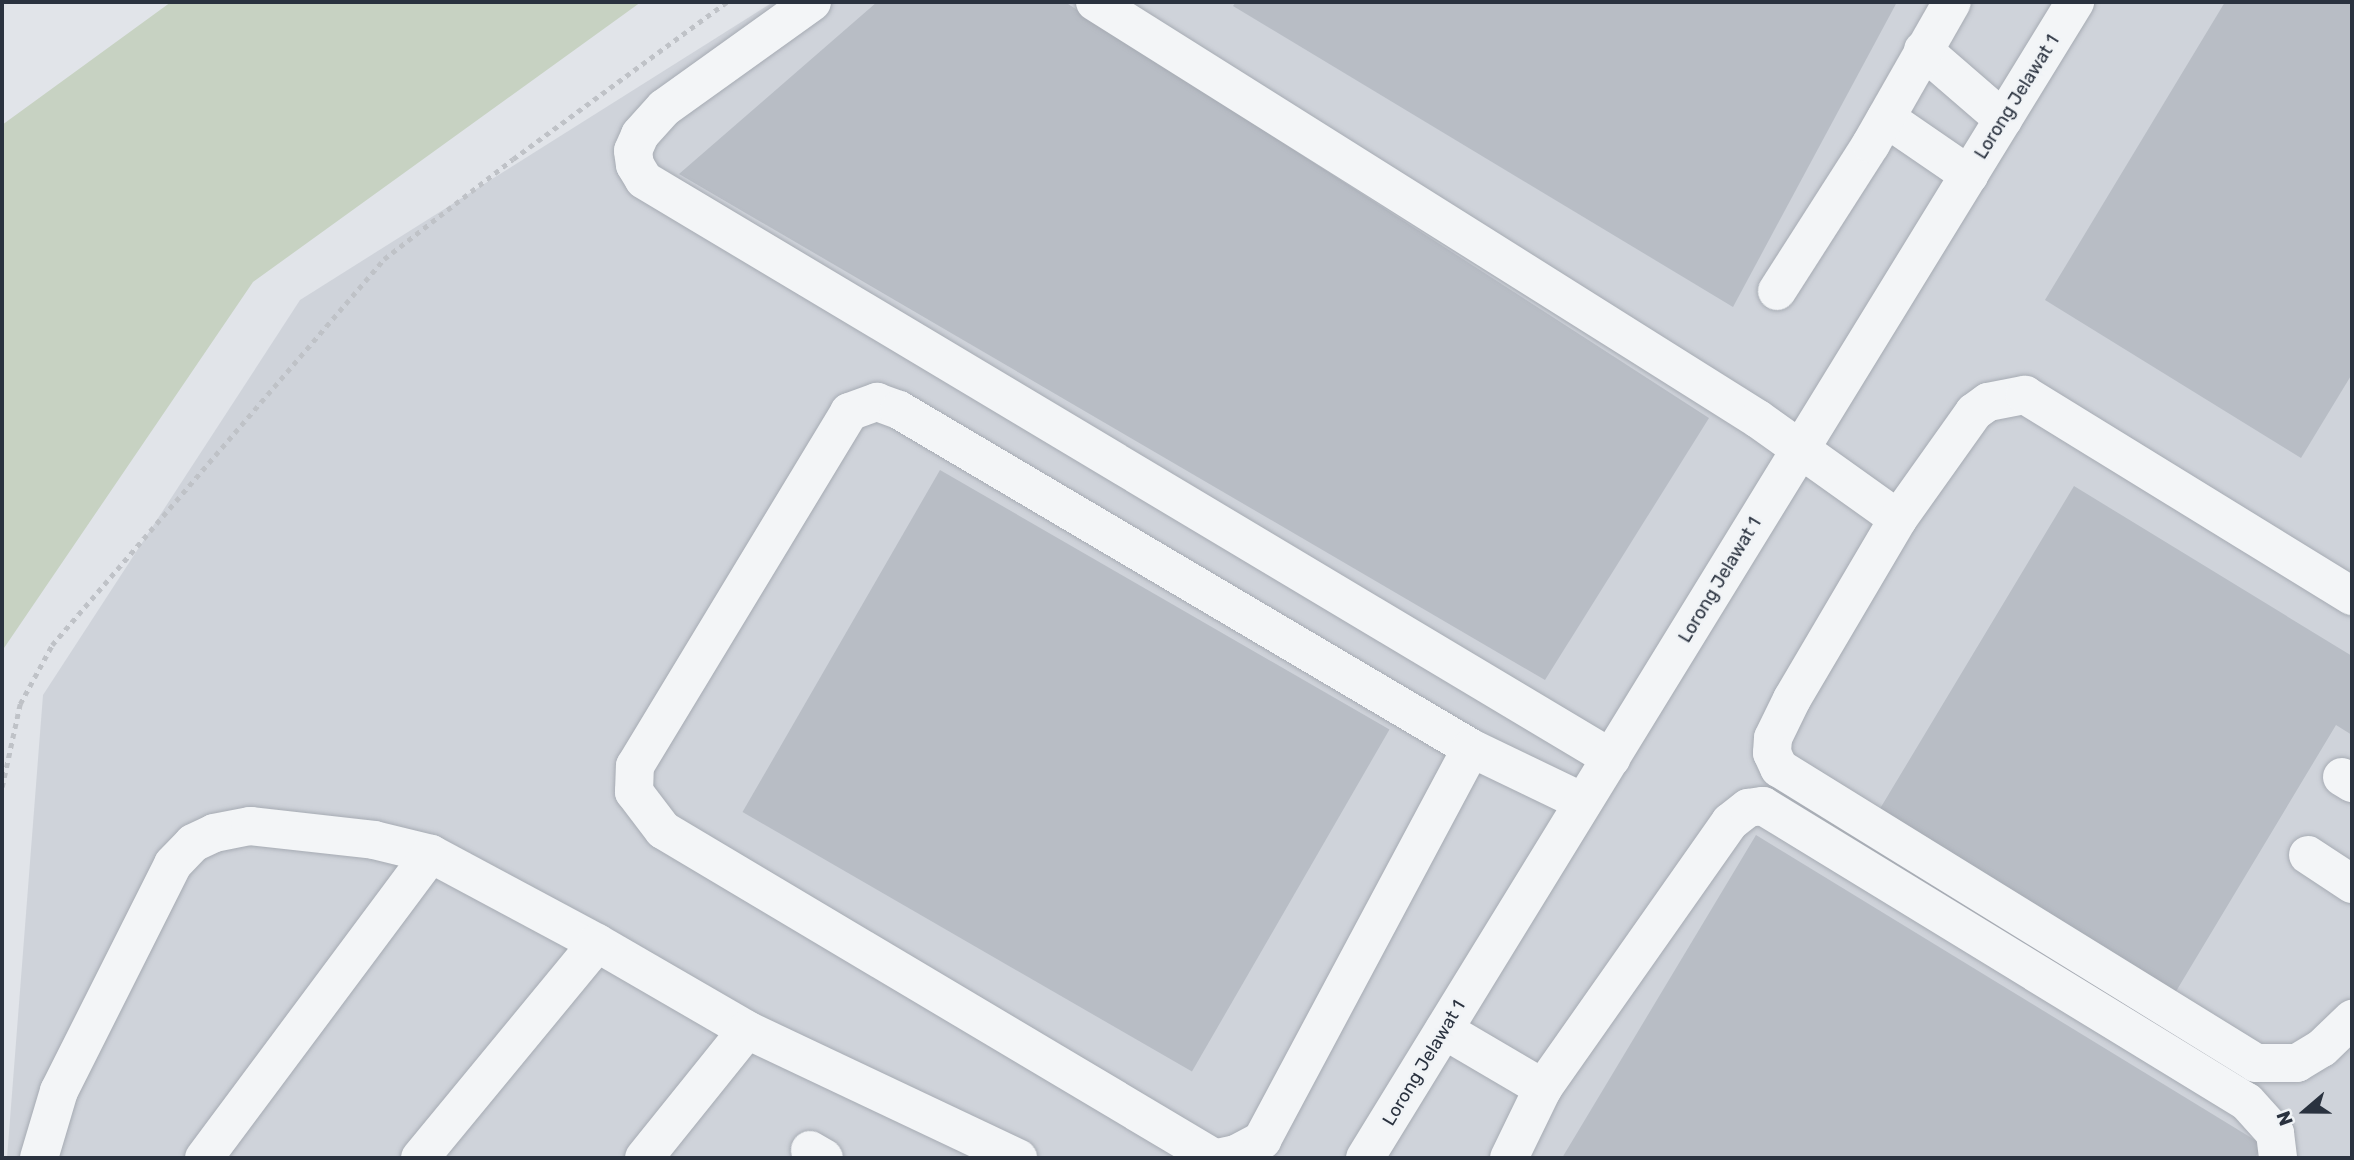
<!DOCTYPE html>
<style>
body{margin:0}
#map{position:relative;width:2354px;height:1160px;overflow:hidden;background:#e1e4e9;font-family:Rubik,sans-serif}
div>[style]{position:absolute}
.built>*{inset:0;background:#cfd3da}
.green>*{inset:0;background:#c7d2c2}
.building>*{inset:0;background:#b8bdc5;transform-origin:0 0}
.path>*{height:4.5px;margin-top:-2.25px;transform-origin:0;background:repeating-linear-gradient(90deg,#bfc2c7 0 5px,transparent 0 10px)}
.roads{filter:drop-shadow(0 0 2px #a6abb3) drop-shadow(0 0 2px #a6abb3)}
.minor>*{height:38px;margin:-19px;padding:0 19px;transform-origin:19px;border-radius:19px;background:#f3f5f7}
span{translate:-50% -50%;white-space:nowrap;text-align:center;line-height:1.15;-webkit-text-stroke:5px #f0f3f6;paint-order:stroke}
.street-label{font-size:18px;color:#2a323f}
.frame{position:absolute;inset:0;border:4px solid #2a323f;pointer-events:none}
.north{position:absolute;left:2270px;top:1076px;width:70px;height:70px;-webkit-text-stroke:5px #f0f3f6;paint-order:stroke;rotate:250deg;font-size:19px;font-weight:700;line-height:28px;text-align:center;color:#2a323f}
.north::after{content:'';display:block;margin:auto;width:24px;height:32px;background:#2a323f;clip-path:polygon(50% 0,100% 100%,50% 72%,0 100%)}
</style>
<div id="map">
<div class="built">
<div style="clip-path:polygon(773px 2px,2352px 2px,2352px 1158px,7px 1158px,43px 695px,300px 300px)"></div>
</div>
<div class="green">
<div style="clip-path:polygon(171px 2px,641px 2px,253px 282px,2px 651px,2px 125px)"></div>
</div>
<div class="building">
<div style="clip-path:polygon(877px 2px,1065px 2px,1709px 418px,1545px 680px,679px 174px)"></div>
<div style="clip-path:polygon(1236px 2px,1897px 2px,1733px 307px,1233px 6px)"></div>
<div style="clip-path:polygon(2225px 2px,2352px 2px,2352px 374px,2301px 458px,2045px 300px)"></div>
<div style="left:940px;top:470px;width:519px;height:395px;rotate:30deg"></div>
<div style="clip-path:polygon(2074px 486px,2352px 656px,2352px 735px,2336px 725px,2172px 998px,1875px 817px)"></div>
<div style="clip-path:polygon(1756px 835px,2263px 1145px,2255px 1158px,1562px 1158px)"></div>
</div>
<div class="path">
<div style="left:2px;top:787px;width:85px;rotate:-77.8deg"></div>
<div style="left:20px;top:704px;width:67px;rotate:-61.5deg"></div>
<div style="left:52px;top:645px;width:509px;rotate:-49.3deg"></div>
<div style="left:384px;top:259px;width:163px;rotate:-37.8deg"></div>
<div style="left:513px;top:159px;width:265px;rotate:-36.3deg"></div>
</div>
<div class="roads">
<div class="minor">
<div style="left:812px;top:2px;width:182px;rotate:144.4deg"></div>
<div style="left:664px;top:108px;width:36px;rotate:132deg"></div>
<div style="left:640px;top:135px;width:17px;rotate:114deg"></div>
<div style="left:633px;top:151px;width:14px;rotate:82deg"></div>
<div style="left:635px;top:165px;width:17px;rotate:59deg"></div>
<div style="left:644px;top:180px;width:1127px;rotate:30.87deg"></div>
<div style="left:1095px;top:2px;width:783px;rotate:32.17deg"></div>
<div style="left:1758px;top:419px;width:172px;rotate:35.5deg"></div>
<div style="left:1898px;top:519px;width:131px;rotate:-54.6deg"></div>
<div style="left:1974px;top:412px;width:17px;rotate:-36deg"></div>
<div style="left:1988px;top:402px;width:38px;rotate:-11deg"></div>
<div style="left:2025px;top:395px;width:384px;rotate:31.6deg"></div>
<div style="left:1923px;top:50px;width:106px;rotate:40.8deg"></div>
<div style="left:1886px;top:118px;width:101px;rotate:34.5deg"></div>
<div style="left:1777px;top:291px;width:174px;rotate:-57.4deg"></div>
<div style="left:1871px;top:144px;width:163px;rotate:-60.3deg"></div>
<div style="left:1898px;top:519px;width:209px;rotate:120.5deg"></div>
<div style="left:1792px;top:699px;width:43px;rotate:116deg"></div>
<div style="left:1773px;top:738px;width:15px;rotate:94deg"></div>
<div style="left:1772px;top:753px;width:17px;rotate:65deg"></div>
<div style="left:1779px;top:768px;width:561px;rotate:31.73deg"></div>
<div style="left:2256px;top:1063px;width:41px"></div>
<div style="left:2297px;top:1063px;width:29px;rotate:-31deg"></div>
<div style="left:2322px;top:1048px;width:42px;rotate:-44deg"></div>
<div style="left:2342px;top:777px;width:12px;rotate:31deg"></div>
<div style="left:2308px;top:855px;width:53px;rotate:33.4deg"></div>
<div style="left:1444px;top:1030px;width:115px;rotate:30.4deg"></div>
<div style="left:1543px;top:1088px;width:325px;rotate:-54.9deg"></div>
<div style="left:1730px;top:822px;width:23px;rotate:-38deg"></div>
<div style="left:1748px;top:808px;width:15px;rotate:-8deg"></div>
<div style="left:1763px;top:806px;width:567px;rotate:31.45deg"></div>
<div style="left:2247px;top:1102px;width:42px;rotate:47.9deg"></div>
<div style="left:2275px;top:1133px;width:25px;rotate:83deg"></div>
<div style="left:810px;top:1150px;width:16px;rotate:30deg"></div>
<div style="left:39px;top:1158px;width:70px;rotate:-73.4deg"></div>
<div style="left:59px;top:1091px;width:254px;rotate:-63.3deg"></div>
<div style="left:173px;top:864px;width:29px;rotate:-46deg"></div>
<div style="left:193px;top:843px;width:23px;rotate:-25deg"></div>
<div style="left:214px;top:833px;width:37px;rotate:-11deg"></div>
<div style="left:250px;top:826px;width:125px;rotate:6.4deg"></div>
<div style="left:374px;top:840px;width:59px;rotate:13.8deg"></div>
<div style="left:431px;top:854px;width:188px;rotate:28.2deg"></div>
<div style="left:597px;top:943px;width:173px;rotate:30.1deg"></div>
<div style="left:747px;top:1030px;width:300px;rotate:25.3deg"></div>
<div style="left:204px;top:1158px;width:379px;rotate:-53.3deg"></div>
<div style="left:420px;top:1158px;width:278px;rotate:-50.5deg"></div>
<div style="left:644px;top:1158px;width:164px;rotate:-51.2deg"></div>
<div style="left:1214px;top:1158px;width:641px;rotate:-149.24deg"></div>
<div style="left:663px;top:830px;width:48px;rotate:-127.3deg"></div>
<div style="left:634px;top:792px;width:26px;rotate:-88deg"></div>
<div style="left:635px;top:766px;width:414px;rotate:-58.8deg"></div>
<div style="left:849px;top:412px;width:30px;rotate:-20deg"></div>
<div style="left:877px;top:402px;width:23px;rotate:20deg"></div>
<div style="left:899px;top:410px;width:664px;rotate:30.58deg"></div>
<div style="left:1471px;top:748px;width:124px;rotate:25.7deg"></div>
<div style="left:1217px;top:1158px;width:19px;rotate:-12deg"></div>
<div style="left:1236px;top:1154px;width:30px;rotate:-28deg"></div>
<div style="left:1262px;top:1140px;width:444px;rotate:-61.9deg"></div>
<div style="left:1365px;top:1158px;width:1357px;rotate:-58.44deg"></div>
<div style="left:1509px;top:1158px;width:78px;rotate:-64.1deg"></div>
</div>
</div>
<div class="street-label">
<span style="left:2017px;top:97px;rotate:-58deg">Lorong Jelawat 1</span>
<span style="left:1720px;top:580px;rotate:-59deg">Lorong Jelawat 1</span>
<span style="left:1424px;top:1063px;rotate:-59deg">Lorong Jelawat 1</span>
</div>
<div class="frame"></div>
<div class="north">N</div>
</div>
